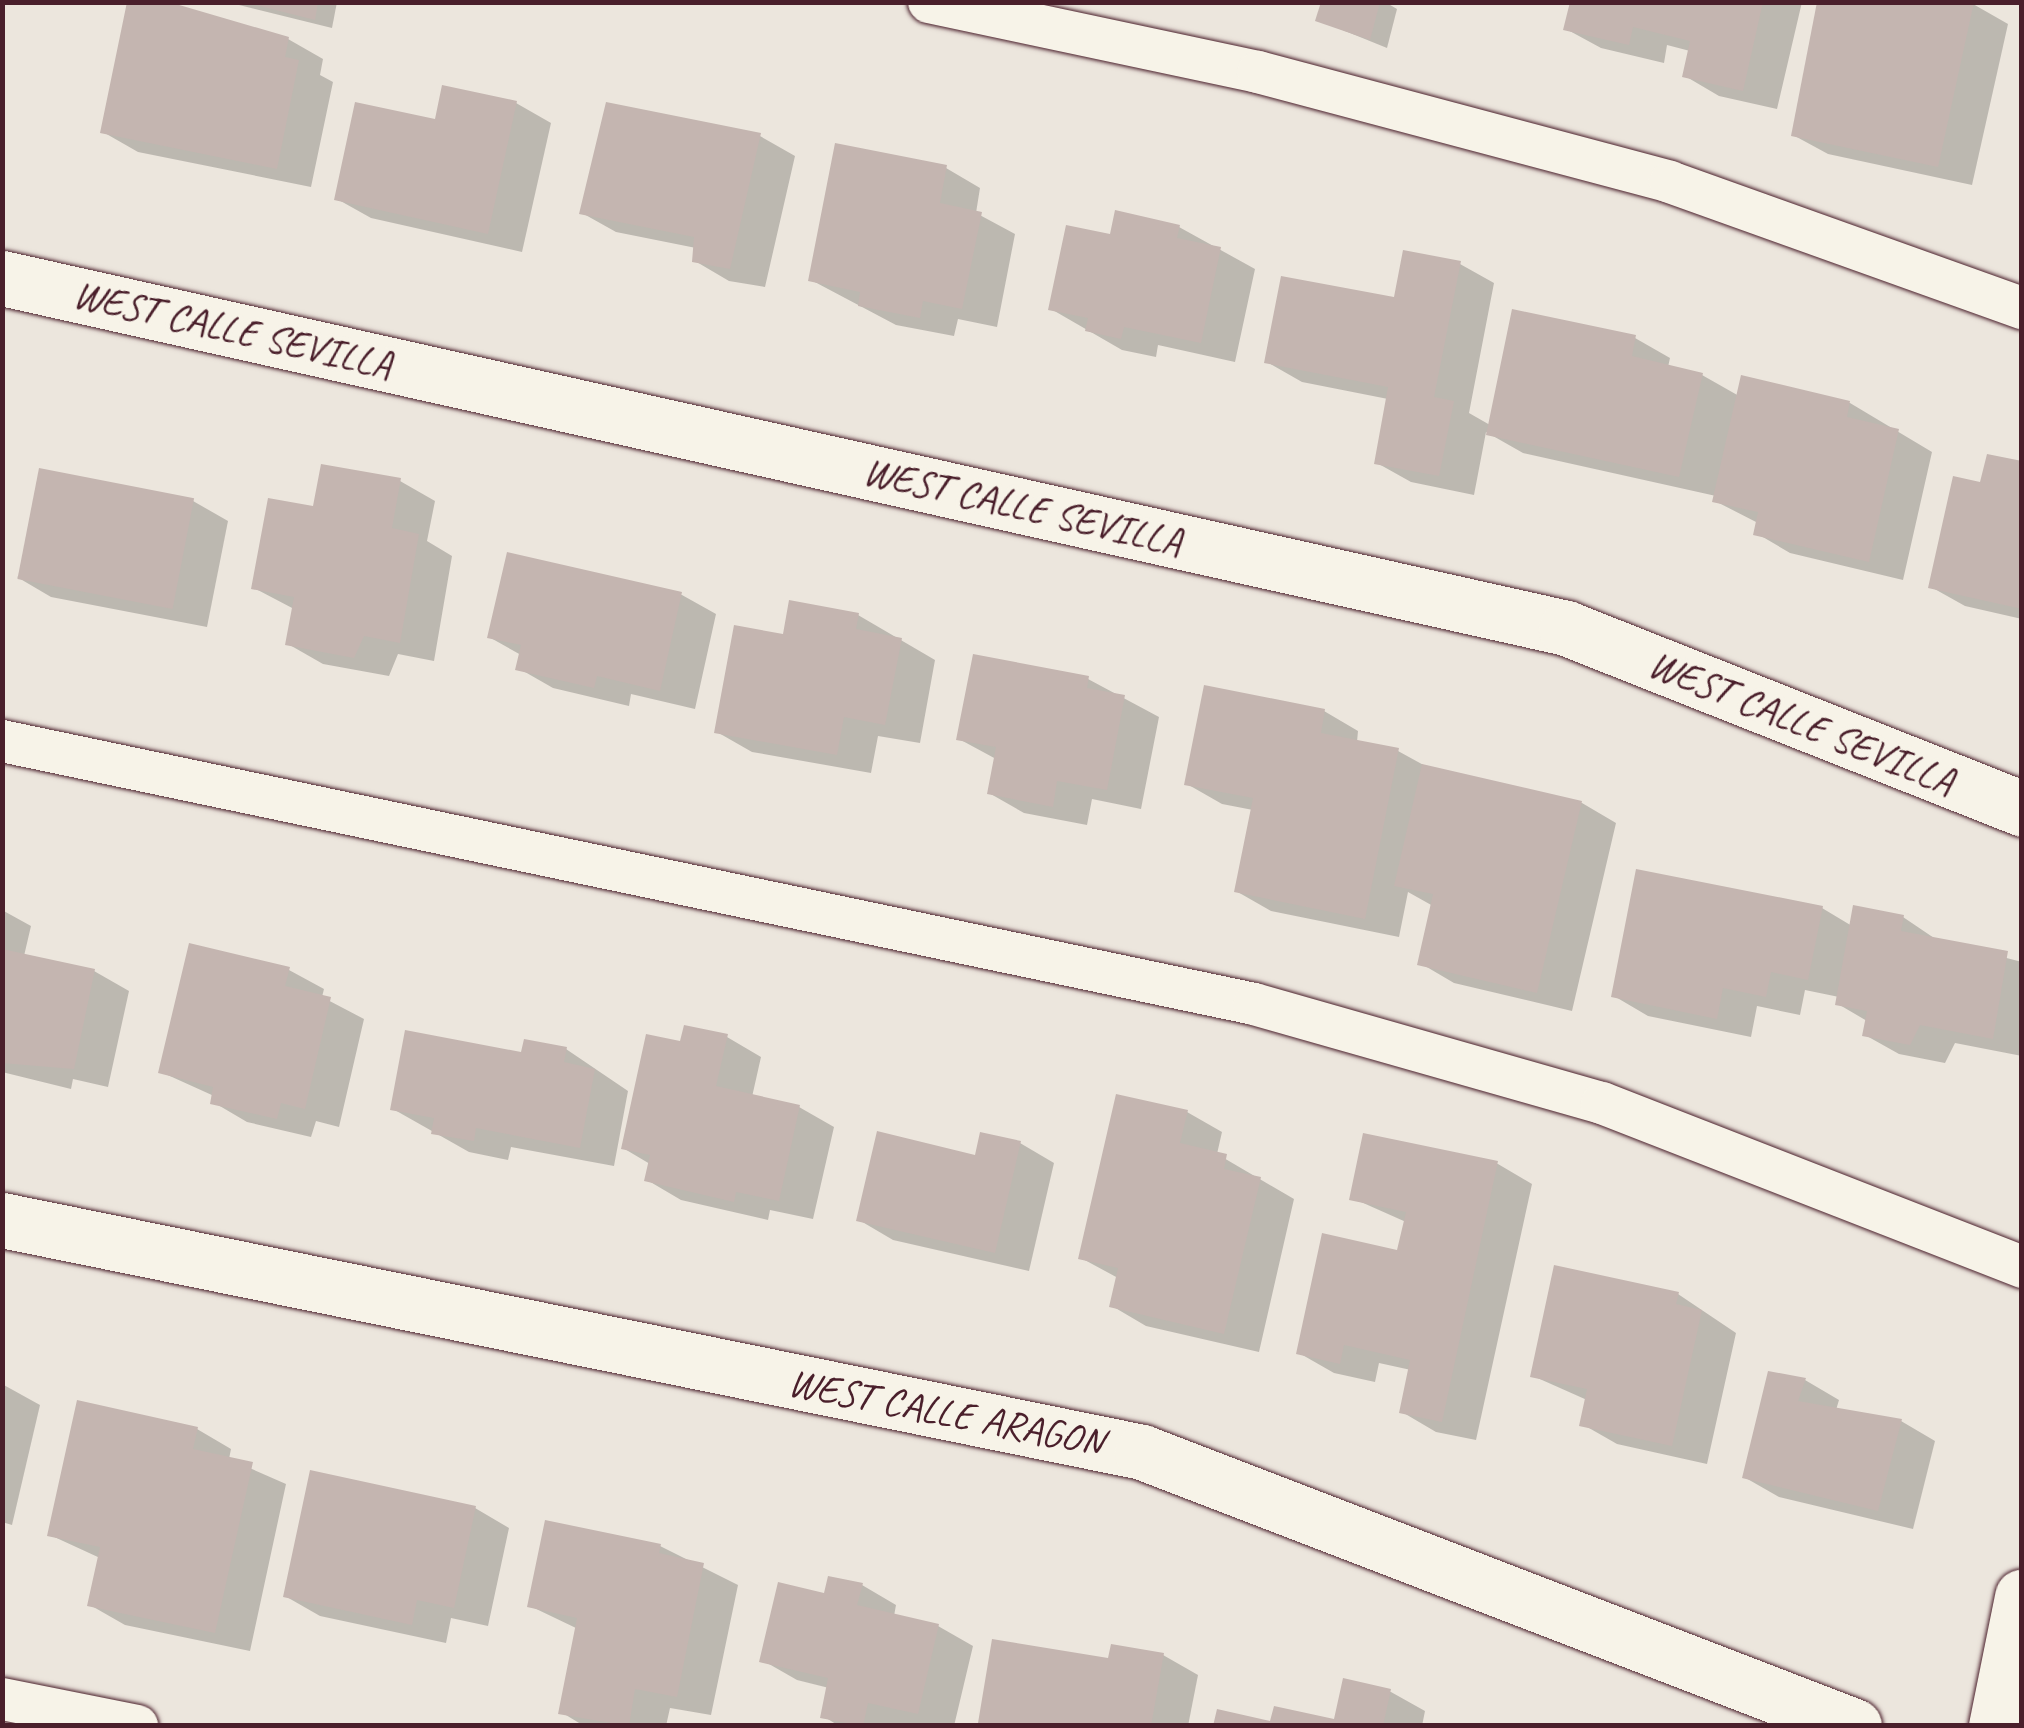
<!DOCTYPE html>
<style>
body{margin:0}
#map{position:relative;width:2024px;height:1728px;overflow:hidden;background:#ece6dd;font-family:Caveat,sans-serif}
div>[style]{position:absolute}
.shadow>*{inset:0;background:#0003}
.building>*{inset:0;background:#c4b5b0;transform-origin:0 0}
.roads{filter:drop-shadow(0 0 2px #4a1f2b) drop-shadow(0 0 2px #4a1f2b)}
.lane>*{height:42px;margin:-21px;padding:0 21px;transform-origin:21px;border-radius:21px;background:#f7f3e8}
.street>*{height:55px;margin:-27.5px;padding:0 27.5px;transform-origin:27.5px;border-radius:27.5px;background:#f7f3e8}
span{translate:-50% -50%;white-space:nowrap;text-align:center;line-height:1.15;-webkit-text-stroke:8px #f7f3e8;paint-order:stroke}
.street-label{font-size:40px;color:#4a1f2b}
.frame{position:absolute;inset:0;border:5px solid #4a1f2b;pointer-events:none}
</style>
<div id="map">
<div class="shadow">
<div style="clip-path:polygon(227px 2px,337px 2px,332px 28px)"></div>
<div style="clip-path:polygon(1323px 2px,1385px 2px,1397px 9px,1387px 48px,1318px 20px)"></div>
<div style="clip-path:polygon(1572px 2px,1802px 2px,1777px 109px,1719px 96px,1685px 76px,1690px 51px,1667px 45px,1664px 63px,1601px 48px,1566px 29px)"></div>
<div style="clip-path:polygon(1973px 4px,2008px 24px,1972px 185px,1828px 154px,1793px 135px)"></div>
<div style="clip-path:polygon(288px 39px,323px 59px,320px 75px,333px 82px,311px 187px,138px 152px,103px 132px)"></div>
<div style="clip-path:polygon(516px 103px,551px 123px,522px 252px,371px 218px,337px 199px,437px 122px)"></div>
<div style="clip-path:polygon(760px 136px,795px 156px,765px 287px,729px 281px,695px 261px,696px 248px,616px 232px,582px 213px)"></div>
<div style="clip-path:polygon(946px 168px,980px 188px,976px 213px,1015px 234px,997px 327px,958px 319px,954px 336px,896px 325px,811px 280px)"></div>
<div style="clip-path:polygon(1179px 227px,1255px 269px,1235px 362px,1158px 345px,1156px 357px,1122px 350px,1051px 309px,1112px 237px)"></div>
<div style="clip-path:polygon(1460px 264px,1494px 283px,1469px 413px,1490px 425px,1635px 338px,1670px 358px,1668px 367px,1702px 375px,1739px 396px,1850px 403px,1932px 452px,1903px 580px,1790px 553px,1756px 533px,1758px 523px,1715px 501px,1716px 496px,1523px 453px,1486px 432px,1474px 495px,1411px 482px,1377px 463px,1388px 399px,1302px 382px,1267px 362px)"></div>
<div style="clip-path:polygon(2022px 464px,2022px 619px,1965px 606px,1931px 587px,1981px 485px)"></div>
<div style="clip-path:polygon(400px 481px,435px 501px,427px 541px,452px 556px,434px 661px,398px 654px,389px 676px,323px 664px,288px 644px,294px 609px,254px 588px,315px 509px)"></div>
<div style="clip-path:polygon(193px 501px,228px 521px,207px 627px,51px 597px,17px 577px)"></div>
<div style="clip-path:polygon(509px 555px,682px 595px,716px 614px,695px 709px,631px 694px,629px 706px,553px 688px,518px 668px,521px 655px,489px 637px)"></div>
<div style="clip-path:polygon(858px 615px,935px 660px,920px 743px,878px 736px,871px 773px,752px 752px,717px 732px,785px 637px)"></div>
<div style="clip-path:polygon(1088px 679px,1159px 717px,1141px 809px,1092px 799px,1087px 825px,1024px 813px,989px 793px,996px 759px,959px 739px)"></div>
<div style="clip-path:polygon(1324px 711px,1358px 731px,1357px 742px,1398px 751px,1429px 768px,1582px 803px,1616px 823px,1572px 1011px,1454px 983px,1420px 963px,1433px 906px,1408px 892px,1399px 937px,1271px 911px,1236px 891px,1253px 810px,1222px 804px,1187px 784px)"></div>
<div style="clip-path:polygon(1822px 908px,1852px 926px,1903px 917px,1937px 940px,2022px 962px,2022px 1056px,1955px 1043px,1945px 1063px,1899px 1054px,1865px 1035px,1867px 1021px,1838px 1004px,1839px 997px,1805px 990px,1800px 1015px,1757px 1006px,1751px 1037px,1648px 1016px,1614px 996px)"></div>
<div style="clip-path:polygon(2px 910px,31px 926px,24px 956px,94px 971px,129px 991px,108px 1087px,73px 1079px,71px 1089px,2px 1072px)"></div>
<div style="clip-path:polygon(289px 970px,324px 989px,322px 997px,364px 1019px,339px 1127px,316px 1121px,311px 1137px,247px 1122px,213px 1102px,214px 1096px,161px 1072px)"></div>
<div style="clip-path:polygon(727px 1037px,761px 1057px,752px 1097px,799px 1107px,834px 1127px,813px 1219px,770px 1210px,768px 1220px,681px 1200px,647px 1180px,650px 1164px,623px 1148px)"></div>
<div style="clip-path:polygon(566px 1049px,628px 1091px,614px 1166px,511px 1147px,508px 1160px,469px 1152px,393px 1109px,523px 1055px)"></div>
<div style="clip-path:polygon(1187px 1112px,1222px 1132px,1217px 1154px,1294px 1199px,1259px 1352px,1146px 1326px,1112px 1306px,1118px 1278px,1081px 1258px)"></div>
<div style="clip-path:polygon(1365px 1136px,1498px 1164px,1532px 1184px,1476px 1440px,1436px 1432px,1402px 1412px,1411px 1370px,1379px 1363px,1375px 1382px,1334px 1373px,1299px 1353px,1399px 1253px,1406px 1222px,1352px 1198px)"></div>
<div style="clip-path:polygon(1020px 1143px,1054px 1163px,1029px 1271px,893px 1240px,859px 1220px,977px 1158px)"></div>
<div style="clip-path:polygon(1678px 1294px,1736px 1333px,1707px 1464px,1617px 1444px,1582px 1424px,1587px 1400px,1533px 1376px)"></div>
<div style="clip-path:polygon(1805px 1380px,1839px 1400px,1836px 1410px,1901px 1421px,1935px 1441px,1913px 1529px,1779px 1497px,1744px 1477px)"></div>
<div style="clip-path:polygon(2px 1384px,40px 1405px,12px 1525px,2px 1522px)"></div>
<div style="clip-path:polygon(197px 1429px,231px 1449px,229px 1459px,286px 1484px,250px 1651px,125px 1625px,90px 1605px,100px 1558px,50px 1535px)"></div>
<div style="clip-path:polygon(475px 1508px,509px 1528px,488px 1626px,451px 1618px,446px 1643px,320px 1616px,285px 1596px)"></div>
<div style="clip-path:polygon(660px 1546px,738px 1585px,711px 1715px,670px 1708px,666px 1726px,584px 1726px,561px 1712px,578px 1629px,530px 1606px)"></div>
<div style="clip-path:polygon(862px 1585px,896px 1605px,894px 1616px,938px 1626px,973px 1646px,954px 1726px,839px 1726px,823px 1716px,829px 1688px,797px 1680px,762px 1660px,826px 1596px)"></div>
<div style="clip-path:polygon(1163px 1655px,1198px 1675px,1188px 1726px,980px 1722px,1110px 1661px)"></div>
<div style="clip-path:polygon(1345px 1681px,1391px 1692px,1425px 1711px,1422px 1726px,1216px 1726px,1336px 1722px)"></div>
</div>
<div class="building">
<div style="clip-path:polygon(127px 2px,169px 2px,289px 37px,285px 57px,299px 60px,277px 169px,100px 133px)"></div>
<div style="clip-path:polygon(244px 2px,318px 2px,315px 20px)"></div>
<div style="clip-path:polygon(1321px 2px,1380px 2px,1370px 40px,1315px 21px)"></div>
<div style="clip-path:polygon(1570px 2px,1763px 2px,1743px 91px,1682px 77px,1690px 41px,1633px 27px,1629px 45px,1563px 30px)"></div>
<div style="clip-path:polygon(1817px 2px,1974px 2px,1938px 167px,1791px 136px)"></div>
<div style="clip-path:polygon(442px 85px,517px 101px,488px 234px,334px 200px,355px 102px,435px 119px)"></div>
<div style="clip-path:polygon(606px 102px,761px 133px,730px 269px,692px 262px,694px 237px,579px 214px)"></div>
<div style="clip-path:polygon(835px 143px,947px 165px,940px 203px,982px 212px,962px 309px,923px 301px,920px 318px,858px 306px,860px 292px,808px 281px)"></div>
<div style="clip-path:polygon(1115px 210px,1180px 225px,1177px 238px,1221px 247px,1201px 343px,1124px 327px,1121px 339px,1085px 331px,1088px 318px,1048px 310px,1066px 225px,1110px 234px)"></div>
<div style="clip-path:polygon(1403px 250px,1461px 261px,1434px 397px,1454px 401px,1439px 476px,1374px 464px,1388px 387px,1264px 363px,1281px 276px,1394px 297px)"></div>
<div style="clip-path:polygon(1512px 309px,1636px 335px,1632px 356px,1703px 373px,1679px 477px,1486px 435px)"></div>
<div style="clip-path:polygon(1741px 375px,1850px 401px,1847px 417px,1899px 429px,1869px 562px,1753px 535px,1758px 512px,1712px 502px)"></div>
<div style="clip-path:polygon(1987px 454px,2022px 461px,2022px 609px,1928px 588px,1953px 476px,1980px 482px)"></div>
<div style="clip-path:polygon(321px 464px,401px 478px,392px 528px,419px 534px,400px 643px,364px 636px,354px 658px,285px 645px,294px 597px,251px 589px,268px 498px,313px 506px)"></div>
<div style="left:39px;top:468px;width:158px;height:113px;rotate:11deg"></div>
<div style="clip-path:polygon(507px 552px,682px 592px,660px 691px,597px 676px,594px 688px,515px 670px,521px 645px,487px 638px)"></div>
<div style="clip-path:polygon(789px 600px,859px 613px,856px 629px,902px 638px,885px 725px,844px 717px,837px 755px,714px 733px,734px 625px,783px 634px)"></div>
<div style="clip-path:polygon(973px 654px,1089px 676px,1087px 688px,1125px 695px,1107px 790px,1057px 781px,1053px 807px,987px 794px,996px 747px,956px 740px)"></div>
<div style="clip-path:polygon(1204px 685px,1325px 709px,1321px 733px,1399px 748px,1365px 919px,1234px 892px,1253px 798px,1184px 785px)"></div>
<div style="clip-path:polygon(1422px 764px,1582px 801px,1537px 993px,1417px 965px,1433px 894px,1394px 886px)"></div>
<div style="clip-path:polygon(1636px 869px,1823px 906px,1808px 980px,1771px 972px,1766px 997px,1723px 988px,1717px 1019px,1611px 997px)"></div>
<div style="clip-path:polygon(1853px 905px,1904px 915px,1901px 931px,2008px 951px,1993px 1039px,1920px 1025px,1910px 1045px,1862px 1036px,1867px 1011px,1835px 1005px)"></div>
<div style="clip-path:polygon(189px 943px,290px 967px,285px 986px,331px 997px,305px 1109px,281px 1103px,277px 1119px,210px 1104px,213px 1087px,158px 1073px)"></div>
<div style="clip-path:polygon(2px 949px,95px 969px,74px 1069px,2px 1063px)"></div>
<div style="clip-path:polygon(684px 1025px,728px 1034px,716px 1086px,800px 1105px,779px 1201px,736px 1192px,734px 1202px,644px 1181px,650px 1155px,621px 1149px,646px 1034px,680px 1041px)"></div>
<div style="clip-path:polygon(405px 1030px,521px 1052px,524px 1039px,567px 1047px,564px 1062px,595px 1069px,580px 1148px,476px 1128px,474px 1141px,431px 1134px,434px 1118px,390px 1110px)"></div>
<div style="clip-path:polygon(1116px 1094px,1188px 1110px,1180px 1143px,1227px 1154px,1224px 1169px,1261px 1177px,1224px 1334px,1109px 1307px,1118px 1268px,1078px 1259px)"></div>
<div style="clip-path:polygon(877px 1131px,975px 1155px,980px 1132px,1021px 1141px,995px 1253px,856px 1221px)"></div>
<div style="clip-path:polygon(1363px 1133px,1498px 1161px,1442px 1422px,1399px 1413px,1410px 1360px,1344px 1345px,1340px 1364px,1296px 1354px,1322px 1233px,1397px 1250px,1406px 1212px,1349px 1200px)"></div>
<div style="clip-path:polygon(1554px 1265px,1679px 1292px,1676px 1304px,1702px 1310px,1672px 1446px,1579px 1426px,1587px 1389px,1530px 1377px)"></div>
<div style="clip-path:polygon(1768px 1371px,1806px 1378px,1798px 1401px,1902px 1419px,1878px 1511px,1742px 1478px)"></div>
<div style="clip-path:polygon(77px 1400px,198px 1427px,193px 1449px,253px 1462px,215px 1633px,87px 1606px,100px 1547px,47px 1536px)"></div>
<div style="clip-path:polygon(310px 1470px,476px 1506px,454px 1608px,417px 1600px,412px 1625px,283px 1597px)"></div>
<div style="clip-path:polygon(545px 1520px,661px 1544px,659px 1553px,704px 1563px,677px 1697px,635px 1689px,629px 1726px,558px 1714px,577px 1618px,527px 1607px)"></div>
<div style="clip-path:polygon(828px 1576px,863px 1583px,857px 1605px,939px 1624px,918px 1714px,868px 1703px,863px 1726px,820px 1718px,828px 1678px,759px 1662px,778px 1582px,824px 1593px)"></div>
<div style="clip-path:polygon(992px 1639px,1108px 1658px,1111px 1644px,1164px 1653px,1151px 1726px,978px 1723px)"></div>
<div style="clip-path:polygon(1343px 1678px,1391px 1689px,1383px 1726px,1213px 1726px,1217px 1709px,1270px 1721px,1274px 1706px,1334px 1719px)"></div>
</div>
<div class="roads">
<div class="lane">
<div style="left:929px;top:2px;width:336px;rotate:12deg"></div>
<div style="left:1258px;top:72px;width:426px;rotate:14.9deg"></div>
<div style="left:1670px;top:182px;width:374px;rotate:19.7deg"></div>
<div style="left:2px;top:741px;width:1279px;rotate:11.86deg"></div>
<div style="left:1254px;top:1004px;width:362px;rotate:15.9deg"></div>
<div style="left:1602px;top:1103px;width:451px;rotate:21.3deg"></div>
<div style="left:2px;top:1699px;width:138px;rotate:11.3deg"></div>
</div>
<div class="street">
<div style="left:2px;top:278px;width:1603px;rotate:12.61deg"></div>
<div style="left:1566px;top:628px;width:491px;rotate:21.6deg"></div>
<div style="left:2px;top:1220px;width:1163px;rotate:11.5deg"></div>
<div style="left:1142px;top:1452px;width:763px;rotate:21.05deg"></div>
<div style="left:1996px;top:1726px;width:132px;rotate:-78.6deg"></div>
</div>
</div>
<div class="street-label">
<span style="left:233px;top:329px;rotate:13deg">WEST CALLE SEVILLA</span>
<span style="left:1023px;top:506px;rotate:13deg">WEST CALLE SEVILLA</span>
<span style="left:1802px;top:722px;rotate:22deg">WEST CALLE SEVILLA</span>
<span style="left:946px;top:1412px;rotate:11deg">WEST CALLE ARAGON</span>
</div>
<div class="frame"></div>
</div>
